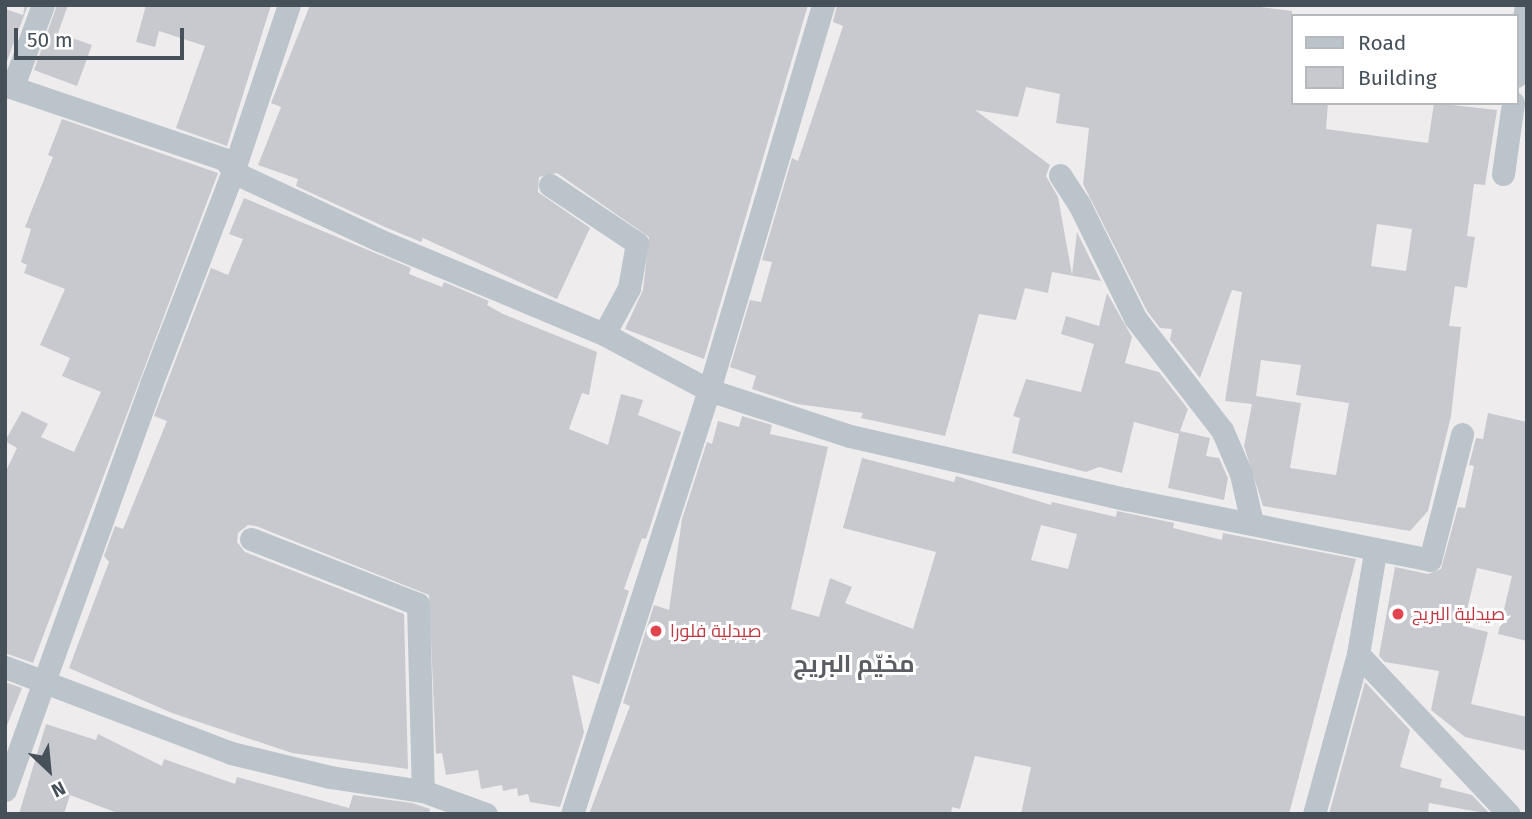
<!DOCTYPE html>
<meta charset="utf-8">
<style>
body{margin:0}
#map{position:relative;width:1532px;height:819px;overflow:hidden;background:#efeced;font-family:"Fira Sans",Cairo,sans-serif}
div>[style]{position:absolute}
.building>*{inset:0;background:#c7c9cf}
.minor>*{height:23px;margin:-11.5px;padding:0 11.5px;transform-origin:11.5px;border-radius:11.5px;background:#bbc4cb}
.dots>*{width:19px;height:19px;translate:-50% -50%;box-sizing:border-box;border:4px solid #fff;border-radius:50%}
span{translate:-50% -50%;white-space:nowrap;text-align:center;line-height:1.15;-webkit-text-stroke:6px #fff;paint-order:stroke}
.health-label{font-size:18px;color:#be3a42}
.left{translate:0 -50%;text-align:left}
.district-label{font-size:24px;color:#5a5d61;font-weight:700}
.frame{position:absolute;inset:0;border:7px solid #465059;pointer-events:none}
.legend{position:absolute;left:1291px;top:14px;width:228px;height:91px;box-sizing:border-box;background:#fff;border:2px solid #b5b9bd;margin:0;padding:9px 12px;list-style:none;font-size:21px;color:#465059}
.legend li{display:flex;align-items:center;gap:14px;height:35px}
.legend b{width:35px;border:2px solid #b5b9bd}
.north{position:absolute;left:14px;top:735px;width:70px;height:70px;-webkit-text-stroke:5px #fff;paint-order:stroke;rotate:154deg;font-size:19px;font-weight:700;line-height:28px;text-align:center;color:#465059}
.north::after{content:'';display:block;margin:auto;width:24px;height:32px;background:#465059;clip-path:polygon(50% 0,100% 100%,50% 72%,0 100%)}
.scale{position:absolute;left:14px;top:28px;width:170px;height:32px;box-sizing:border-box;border:4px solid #465059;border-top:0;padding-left:9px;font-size:21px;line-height:24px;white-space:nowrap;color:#465059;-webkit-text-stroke:5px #fff;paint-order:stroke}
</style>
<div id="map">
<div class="building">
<div style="clip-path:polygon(25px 5px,28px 5px,7px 61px,5px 9px,23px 15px)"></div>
<div style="clip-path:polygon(57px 5px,68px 5px,58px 33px,92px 45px,77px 86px,34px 70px)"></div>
<div style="clip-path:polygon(146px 5px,271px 5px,227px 146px,176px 128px,205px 46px,159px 31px,155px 47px,136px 42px)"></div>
<div style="clip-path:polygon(310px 5px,808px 5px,704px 359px,625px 329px,643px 290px,649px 237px,557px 173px,539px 177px,538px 192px,590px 228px,557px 299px,423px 238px,421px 242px,385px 227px,296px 186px,298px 179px,258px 165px,281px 107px,271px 103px)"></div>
<div style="clip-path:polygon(evenodd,837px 5px,1245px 5px,1292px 11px,1292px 103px,1328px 103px,1326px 129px,1428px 143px,1434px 103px,1497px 110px,1485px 185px,1474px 184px,1467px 236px,1475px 237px,1467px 288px,1455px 286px,1449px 326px,1461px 327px,1451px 416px,1428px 511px,1410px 531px,1263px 506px,1244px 446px,1252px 404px,1225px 401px,1242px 292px,1232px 290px,1200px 378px,1170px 340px,1172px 329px,1160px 328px,1147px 311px,1083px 184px,1089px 128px,1056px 123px,1060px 94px,1026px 87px,1018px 117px,975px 110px,1050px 165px,1046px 176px,1058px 197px,1072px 275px,1077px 232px,1101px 281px,1052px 272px,1048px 293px,1025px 288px,1016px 320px,979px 314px,945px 436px,861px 418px,863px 413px,797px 404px,752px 389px,756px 376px,730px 367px,750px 300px,761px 302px,772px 262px,762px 260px,792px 158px,798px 161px,843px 26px,833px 22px,837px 5px,1377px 224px,1412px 229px,1406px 271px,1371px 266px,1377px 224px,837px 5px,1261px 360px,1301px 365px,1296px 395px,1349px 403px,1336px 475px,1290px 468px,1301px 403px,1256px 396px,1261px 360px)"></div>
<div style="clip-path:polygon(62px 119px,218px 173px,33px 663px,5px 653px,5px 473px,17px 448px,5px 441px,22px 411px,48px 424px,41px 437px,74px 452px,101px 392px,62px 376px,70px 358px,40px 345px,65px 289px,24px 273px,27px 265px,21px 262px,31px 229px,25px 227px,53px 157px,48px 155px)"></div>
<div style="clip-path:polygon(244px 198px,411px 268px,409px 274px,442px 287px,444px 282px,489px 301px,487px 305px,503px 314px,597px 352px,589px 395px,582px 393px,569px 429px,608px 445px,621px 394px,643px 400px,638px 415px,681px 432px,646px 539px,642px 538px,624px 589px,629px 591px,599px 684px,572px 675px,584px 732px,560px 807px,530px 802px,528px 794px,518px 796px,517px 788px,503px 791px,502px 785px,481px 789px,478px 770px,446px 775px,442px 753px,436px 754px,429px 595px,256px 526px,248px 525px,238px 533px,237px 542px,245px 552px,404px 614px,408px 769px,292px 753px,172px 713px,69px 668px,109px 562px,104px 556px,115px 526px,123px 529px,167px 421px,154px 416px,211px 268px,228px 275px,243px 239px,229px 234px)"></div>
<div style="clip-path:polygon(1107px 293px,1132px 337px,1125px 363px,1159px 372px,1188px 409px,1180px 431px,1210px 438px,1206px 456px,1219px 458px,1228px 478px,1224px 500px,1168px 488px,1179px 434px,1134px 422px,1122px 473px,1099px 467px,1086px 472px,1012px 453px,1020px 418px,1013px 416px,1026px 379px,1081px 392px,1094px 344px,1061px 334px,1066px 316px,1099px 326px)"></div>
<div style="clip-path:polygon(1488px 413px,1527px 422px,1527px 641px,1498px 634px,1512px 576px,1477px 568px,1463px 626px,1488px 632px,1471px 704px,1527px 717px,1527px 751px,1465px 737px,1431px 710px,1439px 671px,1385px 662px,1379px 656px,1395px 567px,1428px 574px,1441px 569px,1458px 507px,1465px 508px,1474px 466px,1469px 465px,1476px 438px,1483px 439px)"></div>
<div style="clip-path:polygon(evenodd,742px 416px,772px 425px,770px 434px,828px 447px,791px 609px,819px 617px,830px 578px,852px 587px,845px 603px,913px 629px,936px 552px,843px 528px,862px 458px,954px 482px,956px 476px,1051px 505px,1052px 502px,1116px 517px,1117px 511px,1174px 523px,1173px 528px,1222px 540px,1223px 533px,1356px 559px,1289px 814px,1021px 814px,1031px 767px,975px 756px,960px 809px,952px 807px,951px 814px,589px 814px,630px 706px,623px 703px,654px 605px,669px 610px,682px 519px,707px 442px,712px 444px,718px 421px,739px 427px,742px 416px,1041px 525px,1077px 534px,1068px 569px,1031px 560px,1041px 525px)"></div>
<div style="clip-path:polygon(5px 682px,22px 688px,6px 728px,5px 728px)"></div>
<div style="clip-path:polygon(1365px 682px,1410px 730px,1400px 767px,1442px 779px,1440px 787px,1472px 795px,1490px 814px,1429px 803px,1428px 814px,1329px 814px)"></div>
<div style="clip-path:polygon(46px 724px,96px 740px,98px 734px,162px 766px,164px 759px,235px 784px,237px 777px,349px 808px,353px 795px,412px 803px,430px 809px,429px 814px,120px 814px,70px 795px,64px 814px,19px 814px)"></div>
</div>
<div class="minor">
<div style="left:1516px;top:76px;width:72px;rotate:-82deg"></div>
<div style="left:5px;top:85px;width:233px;rotate:18.7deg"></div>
<div style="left:226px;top:160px;width:14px;rotate:60deg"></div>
<div style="left:233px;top:172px;width:161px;rotate:25deg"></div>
<div style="left:379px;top:240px;width:244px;rotate:22.7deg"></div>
<div style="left:604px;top:334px;width:119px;rotate:28.1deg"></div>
<div style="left:709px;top:390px;width:148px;rotate:18.1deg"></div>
<div style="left:850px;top:436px;width:283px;rotate:12.9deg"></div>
<div style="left:1126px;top:499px;width:310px;rotate:11.3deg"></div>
<div style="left:1430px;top:560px;width:130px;rotate:-75.7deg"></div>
<div style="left:13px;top:86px;width:86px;rotate:-69.7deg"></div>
<div style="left:1503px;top:174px;width:72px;rotate:-82deg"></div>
<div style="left:1060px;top:175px;width:35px;rotate:57deg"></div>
<div style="left:1079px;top:204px;width:127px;rotate:63.8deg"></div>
<div style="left:1135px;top:318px;width:142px;rotate:52.2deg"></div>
<div style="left:1222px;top:430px;width:48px;rotate:66.6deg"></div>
<div style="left:1241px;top:474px;width:50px;rotate:77.3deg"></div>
<div style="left:550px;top:185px;width:105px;rotate:33.7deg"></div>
<div style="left:637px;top:243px;width:46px;rotate:100.1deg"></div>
<div style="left:629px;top:288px;width:52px;rotate:118.5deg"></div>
<div style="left:251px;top:539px;width:179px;rotate:21.3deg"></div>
<div style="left:418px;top:604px;width:187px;rotate:88.5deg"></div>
<div style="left:1358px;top:654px;width:220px;rotate:46.7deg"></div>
<div style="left:5px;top:667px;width:242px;rotate:20.8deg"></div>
<div style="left:231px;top:753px;width:102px;rotate:13.6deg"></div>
<div style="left:330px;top:777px;width:94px;rotate:8.6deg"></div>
<div style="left:423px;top:791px;width:67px;rotate:20.1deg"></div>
<div style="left:5px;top:790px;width:431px;rotate:-70.2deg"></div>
<div style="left:151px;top:384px;width:227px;rotate:-68.9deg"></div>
<div style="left:233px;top:172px;width:176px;rotate:-71.5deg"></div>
<div style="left:572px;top:814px;width:446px;rotate:-72.1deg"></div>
<div style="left:709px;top:390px;width:402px;rotate:-73.5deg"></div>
<div style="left:1314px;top:814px;width:166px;rotate:-74.6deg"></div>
<div style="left:1358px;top:654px;width:103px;rotate:-80.5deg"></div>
</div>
<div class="dots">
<div style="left:1398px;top:614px;background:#e0444e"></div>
<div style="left:656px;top:631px;background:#e0444e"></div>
</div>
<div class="health-label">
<span class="left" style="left:1412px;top:614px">صيدلية البريج</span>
<span class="left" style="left:670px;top:631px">صيدلية فلورا</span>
</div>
<div class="district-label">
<span style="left:854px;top:665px">مخيّم البريج</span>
</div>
<div class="frame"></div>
<ul class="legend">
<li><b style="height:9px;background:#bbc4cb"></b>Road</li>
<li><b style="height:19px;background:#c7c9cf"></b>Building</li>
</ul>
<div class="north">N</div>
<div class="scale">50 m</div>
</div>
